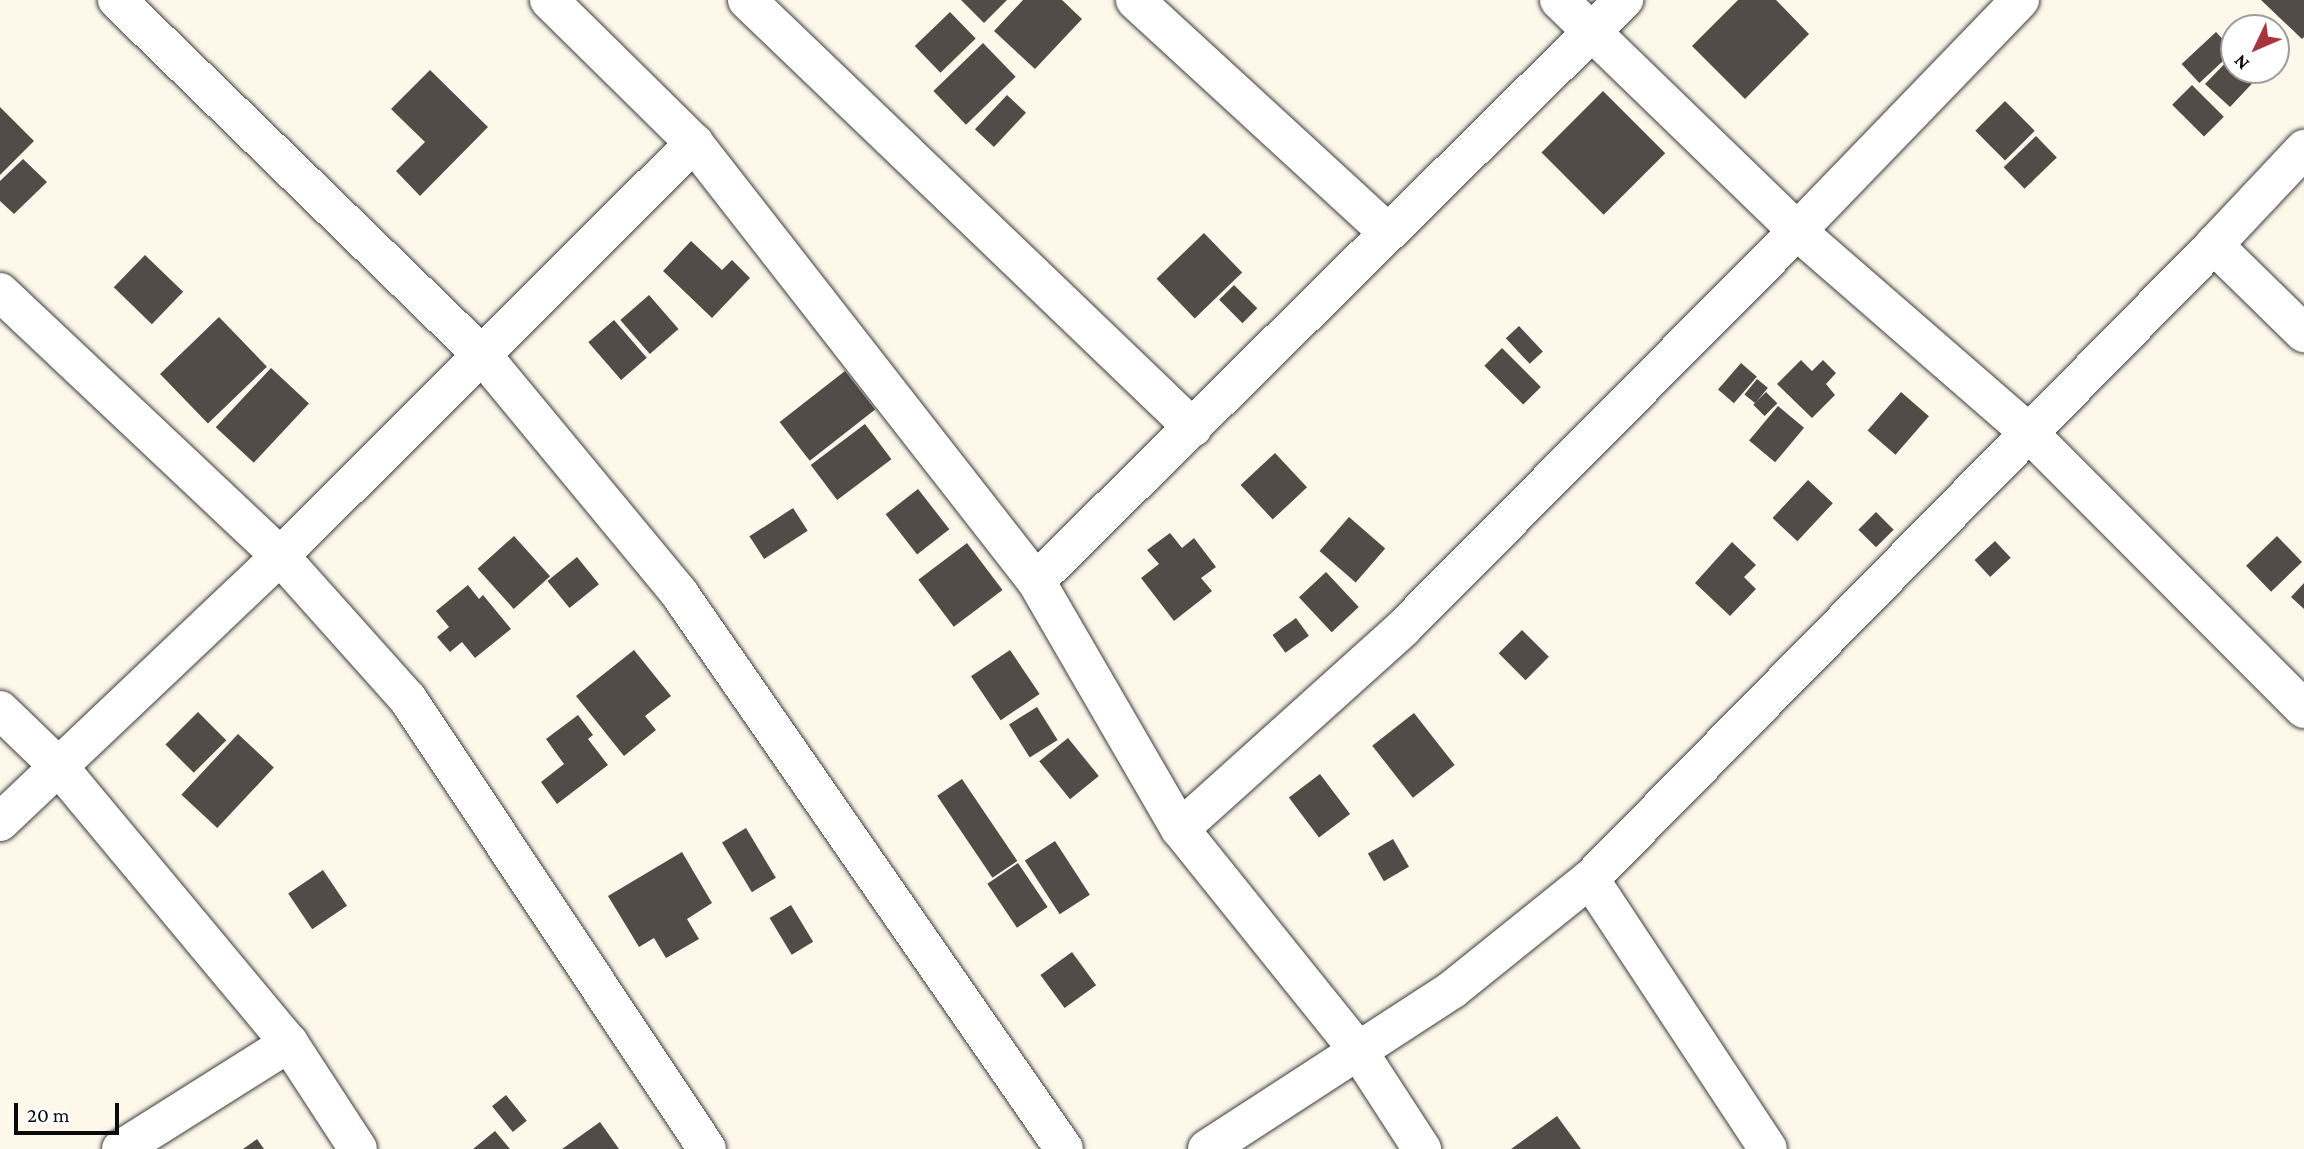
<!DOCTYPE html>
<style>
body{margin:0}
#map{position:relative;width:2304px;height:1149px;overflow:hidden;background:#fdf8ea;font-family:"Crimson Pro",serif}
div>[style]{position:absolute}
.building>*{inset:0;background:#524b48;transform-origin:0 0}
.roads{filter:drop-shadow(0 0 2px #3d3d3d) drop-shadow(0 0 2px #3d3d3d)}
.minor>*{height:38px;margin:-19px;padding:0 19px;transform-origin:19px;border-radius:19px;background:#fff}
span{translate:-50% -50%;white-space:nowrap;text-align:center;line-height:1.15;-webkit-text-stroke:7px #fff;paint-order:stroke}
.north{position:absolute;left:2220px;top:14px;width:70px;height:70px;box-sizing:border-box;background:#fff;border:2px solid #9d9d9d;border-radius:50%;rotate:226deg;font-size:19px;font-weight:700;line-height:28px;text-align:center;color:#0a0a0a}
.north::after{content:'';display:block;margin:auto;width:24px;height:32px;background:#a9343e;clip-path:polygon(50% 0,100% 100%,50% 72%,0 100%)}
.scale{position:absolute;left:14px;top:1103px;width:105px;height:32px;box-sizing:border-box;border:4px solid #0a0a0a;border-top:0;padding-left:9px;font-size:21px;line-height:24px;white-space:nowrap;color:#0a0a0a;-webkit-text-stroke:5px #fff;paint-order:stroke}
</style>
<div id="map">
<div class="building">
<div style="clip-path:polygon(961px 0,1007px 0,984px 23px)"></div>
<div style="clip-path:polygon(1023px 0,1062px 0,1082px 19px,1035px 69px,994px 31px)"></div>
<div style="clip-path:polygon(1738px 0,1776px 0,1809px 34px,1745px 99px,1692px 46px)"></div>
<div style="clip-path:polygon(2261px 0,2304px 0,2304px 37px,2302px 39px)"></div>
<div style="left:950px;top:12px;width:37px;height:49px;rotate:46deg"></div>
<div style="left:2216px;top:32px;width:26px;height:47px;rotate:47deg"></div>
<div style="left:983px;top:43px;width:47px;height:69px;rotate:46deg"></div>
<div style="clip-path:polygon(2234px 54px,2234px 70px,2256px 70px,2261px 74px,2230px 107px,2205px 84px)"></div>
<div style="clip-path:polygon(430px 70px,488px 127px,420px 196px,396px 171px,425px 142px,391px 109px)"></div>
<div style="left:2192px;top:85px;width:45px;height:28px;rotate:45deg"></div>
<div style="left:1603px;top:91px;width:88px;height:87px;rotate:45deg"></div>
<div style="left:1007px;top:95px;width:26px;height:47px;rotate:43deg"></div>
<div style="left:2005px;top:101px;width:42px;height:42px;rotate:45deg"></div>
<div style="clip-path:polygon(0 107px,34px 141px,0 175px)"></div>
<div style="left:2036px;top:136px;width:30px;height:45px;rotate:46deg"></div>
<div style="clip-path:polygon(23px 159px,47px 182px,14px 214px,0 201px,0 181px)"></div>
<div style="left:1204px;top:233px;width:55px;height:66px;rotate:46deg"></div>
<div style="clip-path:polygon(691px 241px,722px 270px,732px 260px,750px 278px,712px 318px,663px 271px)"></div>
<div style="left:145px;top:255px;width:53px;height:45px;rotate:44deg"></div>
<div style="left:1234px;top:285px;width:33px;height:21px;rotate:45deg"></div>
<div style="left:649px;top:295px;width:45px;height:38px;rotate:49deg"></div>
<div style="left:219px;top:317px;width:69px;height:82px;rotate:46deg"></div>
<div style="left:614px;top:320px;width:50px;height:34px;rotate:49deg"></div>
<div style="left:1519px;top:326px;width:35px;height:18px;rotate:47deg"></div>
<div style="left:1502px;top:348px;width:55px;height:25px;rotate:45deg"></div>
<div style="clip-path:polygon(1801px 360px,1812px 371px,1823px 360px,1836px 373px,1826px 384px,1835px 395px,1812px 418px,1777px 384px)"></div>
<div style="left:1741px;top:363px;width:21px;height:35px;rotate:41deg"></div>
<div style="left:271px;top:368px;width:52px;height:81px;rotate:43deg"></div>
<div style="left:845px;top:371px;width:49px;height:83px;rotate:52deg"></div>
<div style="left:1757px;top:379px;width:14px;height:20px;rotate:39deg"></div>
<div style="left:1766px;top:392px;width:16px;height:18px;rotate:45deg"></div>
<div style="left:1901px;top:392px;width:37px;height:51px;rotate:41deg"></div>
<div style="left:1778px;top:406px;width:34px;height:45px;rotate:40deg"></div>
<div style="left:865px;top:424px;width:44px;height:68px;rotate:53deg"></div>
<div style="left:1275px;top:453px;width:47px;height:47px;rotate:47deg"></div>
<div style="left:1808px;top:480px;width:34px;height:52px;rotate:43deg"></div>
<div style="left:918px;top:489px;width:51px;height:41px;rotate:52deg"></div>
<div style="left:793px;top:508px;width:27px;height:52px;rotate:57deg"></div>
<div style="left:1876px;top:512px;width:25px;height:25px;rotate:45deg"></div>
<div style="left:1349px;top:517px;width:48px;height:45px;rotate:41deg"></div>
<div style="clip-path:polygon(1170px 533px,1182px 548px,1194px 538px,1216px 567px,1201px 578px,1212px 591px,1174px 621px,1141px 578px,1159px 564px,1147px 550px)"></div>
<div style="left:514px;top:536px;width:54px;height:49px;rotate:48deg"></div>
<div style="left:2277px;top:536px;width:36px;height:43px;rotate:46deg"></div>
<div style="left:1995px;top:541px;width:23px;height:28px;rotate:47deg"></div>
<div style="clip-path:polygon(1732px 542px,1756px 565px,1744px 577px,1756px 589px,1730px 616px,1695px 583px)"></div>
<div style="left:967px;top:543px;width:59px;height:61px;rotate:53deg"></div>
<div style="left:577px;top:557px;width:35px;height:38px;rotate:51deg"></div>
<div style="left:1326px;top:572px;width:48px;height:37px;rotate:47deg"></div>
<div style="clip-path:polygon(2304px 583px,2304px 609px,2291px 597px)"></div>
<div style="clip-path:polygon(468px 585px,479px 599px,483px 595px,511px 629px,475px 658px,462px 642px,450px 652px,437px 637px,449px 627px,436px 611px)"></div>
<div style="left:1296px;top:618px;width:22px;height:29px;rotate:54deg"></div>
<div style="left:1522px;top:630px;width:38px;height:33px;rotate:45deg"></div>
<div style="clip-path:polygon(634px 650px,671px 696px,645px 716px,656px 730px,624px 756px,576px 696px)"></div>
<div style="left:1010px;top:650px;width:53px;height:47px;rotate:56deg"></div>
<div style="left:1037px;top:707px;width:39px;height:33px;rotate:58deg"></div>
<div style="left:198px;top:712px;width:40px;height:46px;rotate:45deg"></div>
<div style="left:1414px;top:713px;width:66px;height:53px;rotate:52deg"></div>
<div style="clip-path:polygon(578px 715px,593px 735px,588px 739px,608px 765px,557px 804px,541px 782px,564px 764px,546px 739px)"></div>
<div style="left:238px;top:734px;width:49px;height:83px;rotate:43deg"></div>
<div style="left:1068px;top:738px;width:49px;height:37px;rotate:51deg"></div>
<div style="left:1320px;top:774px;width:50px;height:39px;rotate:53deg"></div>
<div style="left:962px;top:779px;width:99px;height:30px;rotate:56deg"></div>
<div style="left:746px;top:828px;width:58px;height:28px;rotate:59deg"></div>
<div style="left:1393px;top:839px;width:32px;height:29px;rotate:60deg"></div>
<div style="left:1055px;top:841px;width:64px;height:36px;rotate:57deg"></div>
<div style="clip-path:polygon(682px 852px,712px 903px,687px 919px,699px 939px,666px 958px,654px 938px,639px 947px,608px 896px)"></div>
<div style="left:1018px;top:863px;width:53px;height:37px;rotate:56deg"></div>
<div style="left:323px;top:870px;width:43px;height:42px;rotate:56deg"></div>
<div style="left:791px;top:905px;width:43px;height:25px;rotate:59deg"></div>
<div style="left:1072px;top:952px;width:41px;height:39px;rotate:54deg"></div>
<div style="left:506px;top:1095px;width:33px;height:18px;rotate:51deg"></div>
<div style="clip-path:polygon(1557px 1116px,1581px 1149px,1511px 1149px)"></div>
<div style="clip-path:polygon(600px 1122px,619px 1149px,562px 1149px)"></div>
<div style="clip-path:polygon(495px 1131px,510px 1149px,473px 1149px)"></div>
<div style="clip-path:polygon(257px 1139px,264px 1149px,243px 1149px)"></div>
</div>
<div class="roads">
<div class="minor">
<div style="left:117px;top:0;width:511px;rotate:44.21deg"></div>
<div style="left:483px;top:356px;width:308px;rotate:50.4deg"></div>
<div style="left:679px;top:593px;width:676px;rotate:55.3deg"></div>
<div style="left:549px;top:0;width:204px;rotate:44.6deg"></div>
<div style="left:694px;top:143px;width:556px;rotate:52.02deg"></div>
<div style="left:1036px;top:581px;width:287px;rotate:59.9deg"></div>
<div style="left:1180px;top:829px;width:286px;rotate:51.2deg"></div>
<div style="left:1359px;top:1052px;width:116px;rotate:57deg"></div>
<div style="left:747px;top:0;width:618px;rotate:43.82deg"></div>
<div style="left:1135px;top:0;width:343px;rotate:42.6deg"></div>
<div style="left:1559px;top:0;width:332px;rotate:44.1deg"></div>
<div style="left:1797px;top:231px;width:306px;rotate:41deg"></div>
<div style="left:2028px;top:432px;width:391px;rotate:45.1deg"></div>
<div style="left:2214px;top:245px;width:126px;rotate:44.4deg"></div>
<div style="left:0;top:292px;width:385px;rotate:43.3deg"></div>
<div style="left:280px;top:556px;width:192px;rotate:48.2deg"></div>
<div style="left:408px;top:699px;width:540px;rotate:56.4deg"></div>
<div style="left:1036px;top:581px;width:827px;rotate:-44.66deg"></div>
<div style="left:0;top:710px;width:82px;rotate:44deg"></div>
<div style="left:59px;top:767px;width:359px;rotate:50.2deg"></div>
<div style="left:289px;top:1043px;width:126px;rotate:56.9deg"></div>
<div style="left:0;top:822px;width:386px;rotate:-43.5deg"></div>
<div style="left:280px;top:556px;width:585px;rotate:-44.93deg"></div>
<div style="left:1180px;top:829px;width:300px;rotate:-42deg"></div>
<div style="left:1403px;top:628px;width:559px;rotate:-45.22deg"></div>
<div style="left:1797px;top:231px;width:321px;rotate:-46deg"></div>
<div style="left:1590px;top:879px;width:323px;rotate:56.6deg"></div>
<div style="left:121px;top:1149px;width:199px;rotate:-32.2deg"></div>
<div style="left:1207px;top:1149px;width:293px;rotate:-33deg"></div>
<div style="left:1453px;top:989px;width:176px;rotate:-38.8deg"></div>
<div style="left:1590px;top:879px;width:890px;rotate:-45.46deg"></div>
<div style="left:2214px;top:245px;width:132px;rotate:-46.8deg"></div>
</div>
</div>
<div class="north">N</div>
<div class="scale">20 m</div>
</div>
